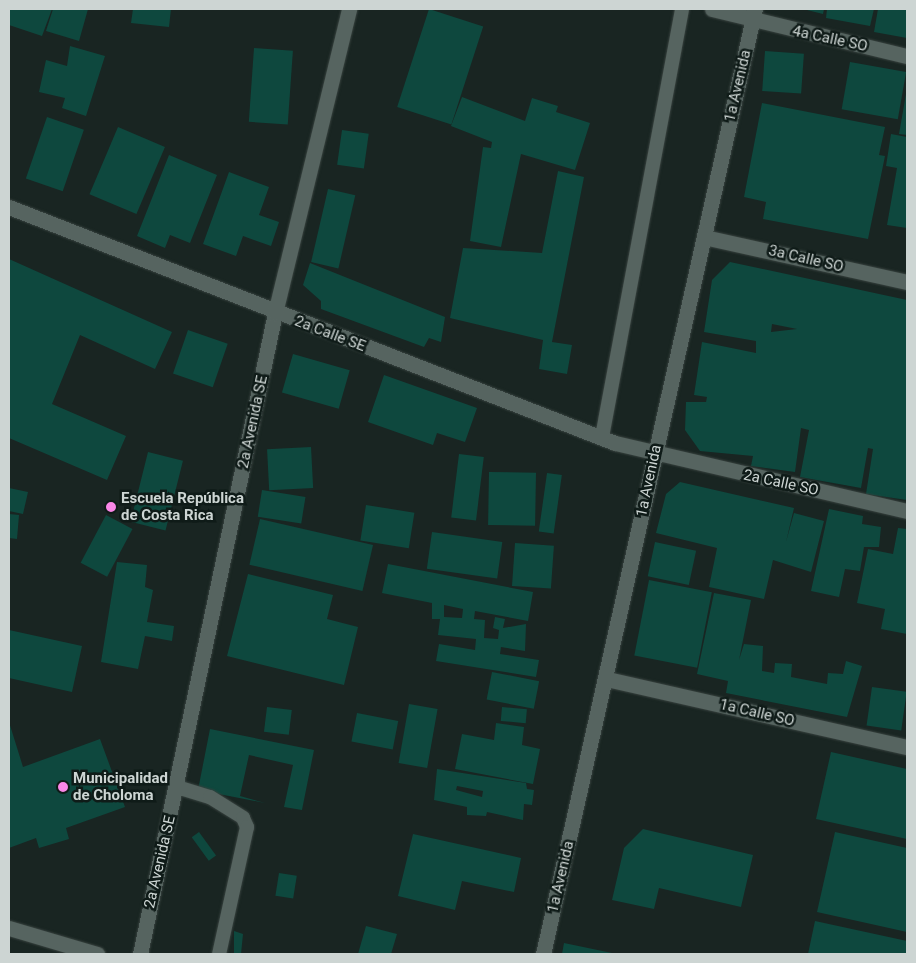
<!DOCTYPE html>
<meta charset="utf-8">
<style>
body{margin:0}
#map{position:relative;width:916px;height:963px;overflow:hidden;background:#192522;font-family:Roboto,sans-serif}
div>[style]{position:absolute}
.building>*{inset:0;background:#0e483e;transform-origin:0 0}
.roads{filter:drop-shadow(0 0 1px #38423f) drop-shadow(0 0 1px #38423f)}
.lane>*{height:14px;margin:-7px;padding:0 7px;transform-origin:7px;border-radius:7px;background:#566460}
.street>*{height:15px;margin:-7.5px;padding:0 7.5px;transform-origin:7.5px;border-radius:7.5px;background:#566460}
.secondary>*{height:15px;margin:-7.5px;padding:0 7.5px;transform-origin:7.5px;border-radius:7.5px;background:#566460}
.dots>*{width:14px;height:14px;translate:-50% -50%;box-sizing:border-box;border:2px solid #0f1b18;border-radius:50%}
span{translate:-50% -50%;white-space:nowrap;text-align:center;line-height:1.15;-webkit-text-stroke:5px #0f1b18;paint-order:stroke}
.street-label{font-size:15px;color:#cdd5d3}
.poi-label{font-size:15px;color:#cdd5d3;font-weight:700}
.left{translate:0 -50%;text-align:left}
.frame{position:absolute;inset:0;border:10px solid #cdd5d3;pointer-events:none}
</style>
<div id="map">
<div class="building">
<div style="clip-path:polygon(9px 9px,52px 9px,42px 36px,9px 25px)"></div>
<div style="clip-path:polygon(53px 9px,88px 9px,79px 41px,46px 31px)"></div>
<div style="clip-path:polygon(133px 9px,171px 9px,169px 27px,131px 23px)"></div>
<div style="left:429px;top:9px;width:57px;height:103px;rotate:18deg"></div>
<div style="clip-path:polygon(803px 9px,824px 9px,823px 14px)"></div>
<div style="clip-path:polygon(827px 9px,874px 9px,870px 26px,826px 18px)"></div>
<div style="clip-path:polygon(878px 9px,907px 9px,907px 38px,874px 32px)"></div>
<div style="clip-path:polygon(70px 46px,105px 56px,86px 116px,62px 108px,65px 98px,39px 92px,46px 60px,67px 66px)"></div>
<div style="left:254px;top:48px;width:39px;height:74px;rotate:4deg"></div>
<div style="left:765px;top:51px;width:39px;height:40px;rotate:4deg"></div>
<div style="left:850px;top:62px;width:57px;height:48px;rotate:10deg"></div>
<div style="clip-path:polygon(906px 94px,907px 94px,907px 135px,899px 134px)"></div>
<div style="clip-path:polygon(462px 97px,525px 121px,532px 98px,558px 106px,556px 112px,590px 123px,575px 170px,521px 154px,501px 247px,470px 241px,483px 147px,491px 148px,492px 142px,451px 126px)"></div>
<div style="clip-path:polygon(762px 103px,885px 127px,879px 155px,885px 156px,868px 239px,763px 219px,766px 202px,744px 197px)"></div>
<div style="left:47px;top:117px;width:39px;height:65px;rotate:19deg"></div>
<div style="left:118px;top:127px;width:51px;height:73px;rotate:23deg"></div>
<div style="left:342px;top:130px;width:27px;height:35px;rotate:8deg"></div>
<div style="clip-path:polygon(891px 134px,907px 137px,907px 228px,887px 225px,897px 168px,886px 166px)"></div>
<div style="clip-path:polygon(169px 155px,217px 175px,190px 243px,170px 235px,165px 248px,137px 236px)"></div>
<div style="clip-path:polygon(558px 171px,584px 177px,552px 342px,572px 345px,567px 374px,539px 369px,543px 340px,450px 318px,463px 248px,542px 253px)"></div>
<div style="clip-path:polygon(229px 172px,269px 187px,259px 215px,279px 222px,271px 246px,243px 236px,236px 256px,203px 244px)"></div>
<div style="left:328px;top:189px;width:28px;height:75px;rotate:13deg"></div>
<div style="clip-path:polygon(9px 259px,172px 332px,155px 369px,80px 335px,52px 404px,126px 436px,107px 480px,9px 438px)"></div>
<div style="clip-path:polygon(evenodd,730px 262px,907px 300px,907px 500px,866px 494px,873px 449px,868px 448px,861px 488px,800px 477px,809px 430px,801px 428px,795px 472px,751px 466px,753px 456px,700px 451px,685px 430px,686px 402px,706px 402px,707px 397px,694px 395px,702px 342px,756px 353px,756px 341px,704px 332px,712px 280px,730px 262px,772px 324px,797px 329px,771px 332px,772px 324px)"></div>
<div style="clip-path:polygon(310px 263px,445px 317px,441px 342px,429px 338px,424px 347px,321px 309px,321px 301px,303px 285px)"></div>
<div style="left:188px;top:330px;width:42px;height:46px;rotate:19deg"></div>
<div style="left:293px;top:354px;width:59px;height:40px;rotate:16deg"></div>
<div style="clip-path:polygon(384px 375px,477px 408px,465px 442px,437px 433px,433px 445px,368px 422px)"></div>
<div style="left:311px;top:447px;width:41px;height:44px;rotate:87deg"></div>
<div style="left:148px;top:452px;width:36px;height:72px;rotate:14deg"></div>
<div style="left:459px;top:454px;width:25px;height:64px;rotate:7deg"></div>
<div style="left:489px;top:472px;width:47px;height:53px;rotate:1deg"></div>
<div style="left:547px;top:473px;width:15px;height:59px;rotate:8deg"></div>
<div style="clip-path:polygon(680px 482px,794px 508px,786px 542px,794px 513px,824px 521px,811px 572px,773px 560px,764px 599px,709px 587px,717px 548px,656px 533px,666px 494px)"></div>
<div style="clip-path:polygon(9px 488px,28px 492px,23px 514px,9px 511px)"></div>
<div style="left:262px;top:490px;width:44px;height:27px;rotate:9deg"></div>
<div style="left:366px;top:505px;width:49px;height:36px;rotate:9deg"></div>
<div style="clip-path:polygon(829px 509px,863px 516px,862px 524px,881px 527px,879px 547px,864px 547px,860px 571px,845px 569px,839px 597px,811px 591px)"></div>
<div style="clip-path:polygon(9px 514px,19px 515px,17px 539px,9px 538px)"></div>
<div style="left:106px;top:515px;width:30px;height:54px;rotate:28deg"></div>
<div style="left:260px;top:519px;width:116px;height:47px;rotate:13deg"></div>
<div style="clip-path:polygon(898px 528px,907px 529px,907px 634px,881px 629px,885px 609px,857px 603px,868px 549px,893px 554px)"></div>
<div style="left:432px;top:532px;width:71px;height:37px;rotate:8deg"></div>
<div style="left:655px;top:542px;width:42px;height:35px;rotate:12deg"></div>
<div style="left:515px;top:543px;width:39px;height:43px;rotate:4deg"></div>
<div style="clip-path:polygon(117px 562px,147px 565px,145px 587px,153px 590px,147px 622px,174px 626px,172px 641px,145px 636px,138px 669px,101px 662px)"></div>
<div style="clip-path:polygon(evenodd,388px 564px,533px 592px,528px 621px,475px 611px,474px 619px,485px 620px,484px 638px,498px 639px,499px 630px,493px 628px,495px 617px,505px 619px,503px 628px,526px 624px,525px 651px,501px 647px,500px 654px,539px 660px,536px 677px,436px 661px,439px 644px,475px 650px,476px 639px,438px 635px,440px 619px,432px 619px,432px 603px,382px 593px,388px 564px,444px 605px,463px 609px,462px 618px,444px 617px,444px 605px)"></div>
<div style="clip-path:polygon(248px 574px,333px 595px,327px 619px,358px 627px,344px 685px,227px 656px)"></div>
<div style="left:649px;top:580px;width:64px;height:77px;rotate:11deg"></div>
<div style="clip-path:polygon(714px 593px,751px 600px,739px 660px,744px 644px,763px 646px,762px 671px,774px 673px,775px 663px,792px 664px,791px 677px,827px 684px,828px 673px,843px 674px,846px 661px,862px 666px,847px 717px,726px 693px,728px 681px,697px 674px)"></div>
<div style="clip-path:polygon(9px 630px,82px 646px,72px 692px,9px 678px)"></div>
<div style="left:492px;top:672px;width:48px;height:28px;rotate:11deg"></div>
<div style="left:872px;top:687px;width:35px;height:39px;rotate:8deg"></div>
<div style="left:409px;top:704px;width:29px;height:60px;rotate:10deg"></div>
<div style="left:267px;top:707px;width:25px;height:25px;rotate:7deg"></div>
<div style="left:502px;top:707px;width:25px;height:14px;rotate:5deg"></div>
<div style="left:357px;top:713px;width:42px;height:29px;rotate:11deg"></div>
<div style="clip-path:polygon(9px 722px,23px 767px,100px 739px,125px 807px,66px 828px,69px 839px,39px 848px,36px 838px,9px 848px)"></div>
<div style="clip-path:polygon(496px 723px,524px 727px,522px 745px,540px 749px,533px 784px,455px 769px,462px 734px,494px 740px)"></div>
<div style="clip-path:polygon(210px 729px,314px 750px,302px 810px,284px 807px,293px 765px,249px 755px,240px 796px,265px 803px,198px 790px)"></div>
<div style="clip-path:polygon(831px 752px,907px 769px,907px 839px,816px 819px)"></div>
<div style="clip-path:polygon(evenodd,437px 769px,526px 783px,527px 789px,534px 790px,532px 805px,524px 804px,523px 820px,487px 812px,486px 816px,467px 815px,467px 807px,434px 800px,437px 769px,457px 786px,483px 791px,482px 797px,456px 790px,457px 786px)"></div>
<div style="clip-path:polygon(643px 829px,753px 855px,741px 907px,659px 888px,654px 909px,612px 900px,624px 848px)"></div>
<div style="left:199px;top:832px;width:29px;height:9px;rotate:54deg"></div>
<div style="clip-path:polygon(835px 832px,907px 848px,907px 932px,817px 912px)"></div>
<div style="clip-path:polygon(413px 834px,521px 858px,514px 892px,462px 881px,455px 910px,398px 896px)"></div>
<div style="left:279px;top:873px;width:18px;height:23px;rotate:9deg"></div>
<div style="clip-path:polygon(815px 921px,907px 941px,907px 954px,808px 954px)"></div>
<div style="clip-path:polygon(366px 926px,397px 934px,391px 954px,358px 954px)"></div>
<div style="clip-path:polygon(234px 931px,243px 934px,241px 954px,234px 954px)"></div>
<div style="clip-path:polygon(564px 943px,612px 953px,612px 954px,562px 954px)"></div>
</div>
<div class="roads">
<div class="lane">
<div style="left:602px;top:437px;width:435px;rotate:-79.4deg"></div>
<div style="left:177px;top:787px;width:34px;rotate:17deg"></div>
<div style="left:210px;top:797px;width:39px;rotate:32deg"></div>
<div style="left:243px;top:818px;width:10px;rotate:66deg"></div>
<div style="left:247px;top:827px;width:130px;rotate:102.4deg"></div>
</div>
<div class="street">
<div style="left:712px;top:9px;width:201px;rotate:13.6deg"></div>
<div style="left:9px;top:207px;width:650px;rotate:21.28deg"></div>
<div style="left:615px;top:443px;width:300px;rotate:13.1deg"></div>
<div style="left:704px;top:237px;width:208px;rotate:12.5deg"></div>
<div style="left:607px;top:679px;width:308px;rotate:12.8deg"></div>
<div style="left:140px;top:954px;width:655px;rotate:-78.11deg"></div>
<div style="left:275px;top:313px;width:313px;rotate:-76.3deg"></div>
<div style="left:543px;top:954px;width:968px;rotate:-77.36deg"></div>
</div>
<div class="secondary">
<div style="left:9px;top:928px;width:92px;rotate:16.5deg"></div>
</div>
</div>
<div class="dots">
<div style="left:111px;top:507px;background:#fa87e7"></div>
<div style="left:63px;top:787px;background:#fa87e7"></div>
</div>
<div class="street-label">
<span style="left:830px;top:39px;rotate:12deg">4a Calle SO</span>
<span style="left:738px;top:86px;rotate:-77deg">1a Avenida</span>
<span style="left:806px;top:259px;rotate:13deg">3a Calle SO</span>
<span style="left:330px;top:334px;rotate:21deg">2a Calle SE</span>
<span style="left:253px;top:422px;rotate:-78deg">2a Avenida SE</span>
<span style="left:649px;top:481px;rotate:-78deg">1a Avenida</span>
<span style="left:781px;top:483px;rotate:12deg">2a Calle SO</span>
<span style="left:757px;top:713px;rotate:13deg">1a Calle SO</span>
<span style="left:160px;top:862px;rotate:-77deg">2a Avenida SE</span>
<span style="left:561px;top:877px;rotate:-77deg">1a Avenida</span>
</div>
<div class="poi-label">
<span class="left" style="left:121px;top:507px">Escuela República<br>de Costa Rica</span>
<span class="left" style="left:73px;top:787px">Municipalidad<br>de Choloma</span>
</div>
<div class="frame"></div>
</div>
